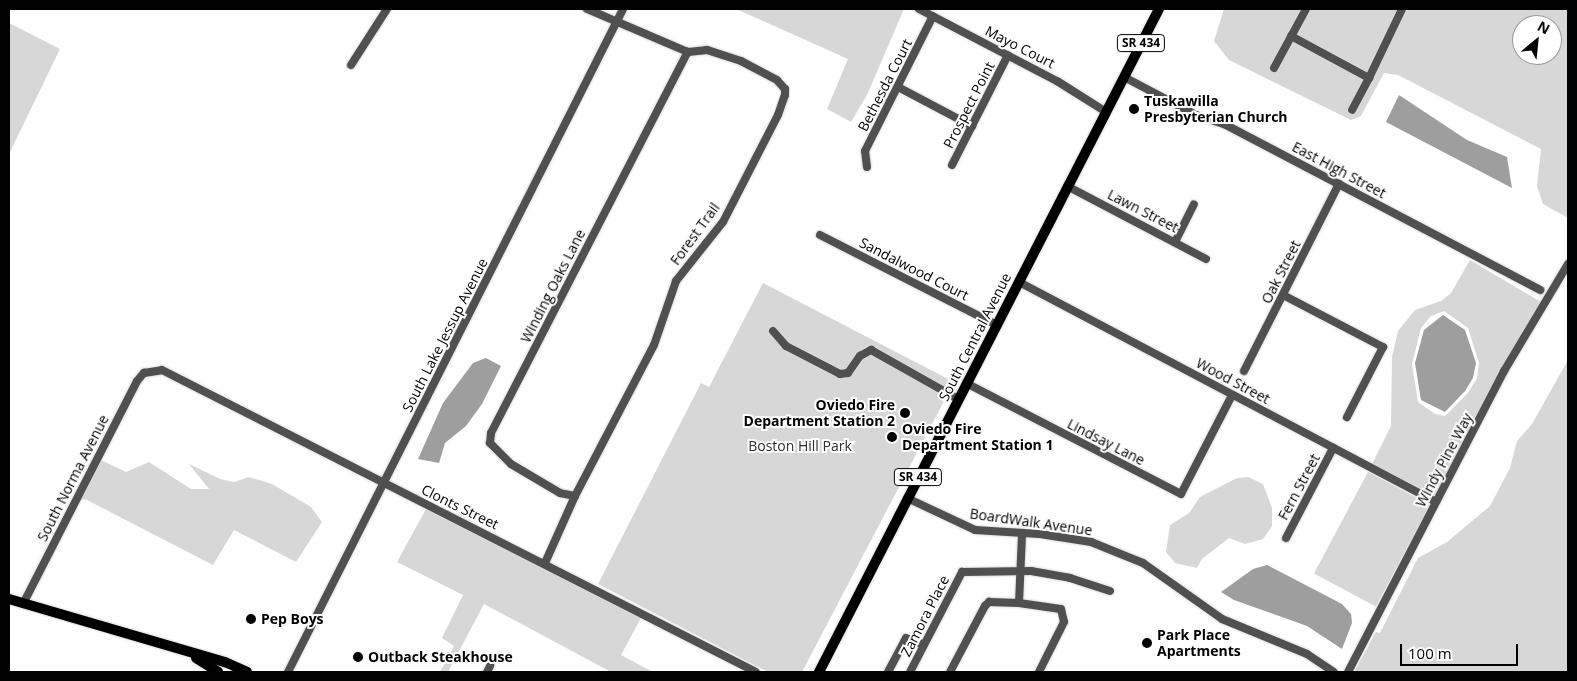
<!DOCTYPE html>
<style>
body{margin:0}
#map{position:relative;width:1577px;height:681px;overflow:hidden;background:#fff;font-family:"Open Sans",sans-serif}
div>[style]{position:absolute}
.green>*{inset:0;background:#d7d7d7;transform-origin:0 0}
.water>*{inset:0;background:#9e9e9e}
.roads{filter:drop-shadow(0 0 1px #dbdbdb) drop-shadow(0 0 1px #dbdbdb)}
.minor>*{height:8px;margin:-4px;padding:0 4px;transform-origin:4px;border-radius:4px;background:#505050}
.major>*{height:10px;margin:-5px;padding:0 5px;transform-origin:5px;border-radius:5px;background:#000}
.dots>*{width:14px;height:14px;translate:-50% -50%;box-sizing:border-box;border:2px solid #fff;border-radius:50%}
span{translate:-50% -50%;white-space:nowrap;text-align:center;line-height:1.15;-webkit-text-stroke:4px #fff;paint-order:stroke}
.shield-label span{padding:1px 4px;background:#fff;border:1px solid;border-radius:4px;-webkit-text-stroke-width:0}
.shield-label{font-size:12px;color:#000;font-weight:700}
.street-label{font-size:14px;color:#000}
.poi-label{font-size:14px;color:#000;font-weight:700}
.left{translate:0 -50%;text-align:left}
.right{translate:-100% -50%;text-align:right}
.park-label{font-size:14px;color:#2e2e2e}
.frame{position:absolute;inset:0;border:10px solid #000;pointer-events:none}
.north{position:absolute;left:1512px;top:15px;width:50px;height:50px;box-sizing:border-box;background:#fff;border:1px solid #999;border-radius:50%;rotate:28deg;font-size:14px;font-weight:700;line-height:20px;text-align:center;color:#000}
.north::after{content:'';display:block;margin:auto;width:18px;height:22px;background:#000;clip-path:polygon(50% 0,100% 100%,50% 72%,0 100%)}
.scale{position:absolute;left:1400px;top:644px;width:118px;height:22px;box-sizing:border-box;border:2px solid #000;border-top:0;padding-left:6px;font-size:15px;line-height:18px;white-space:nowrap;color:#000;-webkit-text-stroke:4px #fff;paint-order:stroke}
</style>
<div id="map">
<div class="green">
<div style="clip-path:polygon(736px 9px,904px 9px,867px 95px,851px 122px,827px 109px,848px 59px)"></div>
<div style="clip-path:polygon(evenodd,1224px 9px,1568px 9px,1568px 218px,1543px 204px,1537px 186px,1541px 149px,1398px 75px,1384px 73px,1361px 116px,1351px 120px,1229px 60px,1214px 41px,1224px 9px,1522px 25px,1552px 25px,1552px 55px,1522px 55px,1522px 25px)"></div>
<div style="clip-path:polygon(9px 23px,60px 49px,9px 154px)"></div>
<div style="clip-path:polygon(evenodd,1470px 260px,1541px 302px,1501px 369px,1434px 496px,1372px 464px,1391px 426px,1392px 357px,1398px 331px,1415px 310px,1441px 301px,1451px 293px,1470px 260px,1444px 311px,1468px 328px,1479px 363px,1477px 378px,1468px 393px,1445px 416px,1435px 414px,1418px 402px,1412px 364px,1421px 328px,1431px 316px,1444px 311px)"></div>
<div style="clip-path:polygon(763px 283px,954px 382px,802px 672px,768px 672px,598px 584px,701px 383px,709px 387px)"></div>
<div style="clip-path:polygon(1568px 360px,1568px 672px,1354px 672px,1376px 632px,1380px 633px,1418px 558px,1447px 542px,1490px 506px,1510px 468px,1517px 441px,1532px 424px)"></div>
<div style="clip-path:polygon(101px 460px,126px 472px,149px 462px,191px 489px,209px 489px,189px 464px,220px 479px,234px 482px,249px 477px,272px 484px,311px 507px,322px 522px,296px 562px,234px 530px,213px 565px,85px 499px,81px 500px)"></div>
<div style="left:1368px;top:472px;width:70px;height:115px;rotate:28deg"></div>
<div style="clip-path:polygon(1248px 477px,1263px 484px,1272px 508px,1272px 526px,1263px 539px,1245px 544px,1229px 538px,1202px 559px,1197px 568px,1175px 563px,1166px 552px,1170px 525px,1189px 513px,1200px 497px,1237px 478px)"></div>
<div style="clip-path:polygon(426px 509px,641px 618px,621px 655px,653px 672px,611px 672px,484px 604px,448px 672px,440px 672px,454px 646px,442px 638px,463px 595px,397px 562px)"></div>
</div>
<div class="water">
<div style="clip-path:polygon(1399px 95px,1467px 140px,1507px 157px,1512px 188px,1386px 122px)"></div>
<div style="clip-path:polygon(1443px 315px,1465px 330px,1476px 363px,1473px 378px,1465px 391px,1445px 412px,1421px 400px,1415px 363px,1424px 330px)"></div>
<div style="clip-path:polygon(486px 358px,501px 366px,482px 404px,466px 426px,445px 443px,439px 463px,418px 459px,443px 403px,473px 363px)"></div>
<div style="clip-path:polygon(1267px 565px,1342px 604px,1351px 614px,1352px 623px,1342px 649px,1307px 626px,1234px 600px,1221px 592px,1253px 569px)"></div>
</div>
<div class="roads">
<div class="minor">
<div style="left:919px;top:9px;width:156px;rotate:27.6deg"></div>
<div style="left:1057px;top:81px;width:58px;rotate:32.3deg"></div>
<div style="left:1291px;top:36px;width:89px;rotate:28.3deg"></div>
<div style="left:1369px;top:78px;width:36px;rotate:118deg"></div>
<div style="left:351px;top:65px;width:67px;rotate:-57.3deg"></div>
<div style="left:1274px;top:68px;width:67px;rotate:-61.5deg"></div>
<div style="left:1124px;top:77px;width:81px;rotate:27.8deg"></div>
<div style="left:1196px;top:115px;width:32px;rotate:18deg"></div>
<div style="left:1226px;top:125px;width:355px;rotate:27.7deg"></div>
<div style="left:1369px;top:78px;width:76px;rotate:-64.4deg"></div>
<div style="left:898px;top:87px;width:84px;rotate:27.8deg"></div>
<div style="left:952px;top:165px;width:123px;rotate:-63deg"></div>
<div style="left:867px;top:167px;width:16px;rotate:-97deg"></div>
<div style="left:865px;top:151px;width:151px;rotate:-63.3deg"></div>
<div style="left:1067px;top:186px;width:157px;rotate:27.7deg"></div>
<div style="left:820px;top:235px;width:199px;rotate:27deg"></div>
<div style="left:1175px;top:242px;width:42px;rotate:-63.4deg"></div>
<div style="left:1019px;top:282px;width:471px;rotate:27.8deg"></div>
<div style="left:1283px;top:295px;width:113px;rotate:27.5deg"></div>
<div style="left:1383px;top:347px;width:79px;rotate:117.2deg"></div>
<div style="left:773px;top:331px;width:20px;rotate:49deg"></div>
<div style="left:786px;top:346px;width:61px;rotate:27.4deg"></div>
<div style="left:840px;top:374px;width:8px;rotate:-7deg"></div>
<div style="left:848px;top:373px;width:21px;rotate:-55deg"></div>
<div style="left:860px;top:356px;width:13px;rotate:-29deg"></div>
<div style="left:871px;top:350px;width:100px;rotate:29.4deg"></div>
<div style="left:1244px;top:371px;width:210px;rotate:-63.1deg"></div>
<div style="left:966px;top:383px;width:242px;rotate:27.3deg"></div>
<div style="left:1181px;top:494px;width:111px;rotate:-62.7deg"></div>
<div style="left:575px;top:496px;width:15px;rotate:-169deg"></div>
<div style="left:560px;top:493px;width:57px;rotate:-149.4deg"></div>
<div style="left:511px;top:464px;width:30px;rotate:-135deg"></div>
<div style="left:490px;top:443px;width:10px;rotate:-84deg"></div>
<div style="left:491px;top:433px;width:429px;rotate:-62.7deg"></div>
<div style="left:907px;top:498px;width:75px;rotate:25.2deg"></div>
<div style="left:975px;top:530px;width:65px;rotate:3.5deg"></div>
<div style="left:1040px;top:534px;width:52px;rotate:8.9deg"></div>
<div style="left:1091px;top:542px;width:56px;rotate:22deg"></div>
<div style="left:1143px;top:563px;width:97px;rotate:35.3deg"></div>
<div style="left:1222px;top:619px;width:92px;rotate:22.4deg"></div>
<div style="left:1307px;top:654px;width:32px;rotate:34deg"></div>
<div style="left:1286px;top:538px;width:102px;rotate:-62.4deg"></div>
<div style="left:545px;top:563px;width:73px;rotate:-65.9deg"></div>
<div style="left:575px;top:496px;width:170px;rotate:-62.4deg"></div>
<div style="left:654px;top:345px;width:68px;rotate:-71deg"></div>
<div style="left:676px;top:281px;width:75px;rotate:-51.5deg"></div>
<div style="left:723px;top:222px;width:120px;rotate:-62.8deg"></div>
<div style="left:778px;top:115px;width:21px;rotate:-71deg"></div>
<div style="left:785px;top:95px;width:6px;rotate:-90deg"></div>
<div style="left:785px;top:89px;width:12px;rotate:-132deg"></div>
<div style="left:777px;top:80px;width:41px;rotate:-152.2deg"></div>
<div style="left:741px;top:61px;width:36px;rotate:-162deg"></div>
<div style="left:707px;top:50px;width:19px;rotate:174deg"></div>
<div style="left:688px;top:52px;width:110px;rotate:-156.9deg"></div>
<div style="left:1019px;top:603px;width:42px;rotate:8.1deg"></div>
<div style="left:1061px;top:609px;width:13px;rotate:77deg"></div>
<div style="left:1064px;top:622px;width:56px;rotate:116.6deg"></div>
<div style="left:23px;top:604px;width:250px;rotate:-62.9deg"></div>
<div style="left:137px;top:381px;width:11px;rotate:-49deg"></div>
<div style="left:144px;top:373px;width:18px;rotate:-9deg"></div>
<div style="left:162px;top:370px;width:666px;rotate:26.95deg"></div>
<div style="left:288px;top:672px;width:743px;rotate:-63.19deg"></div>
<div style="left:487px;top:672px;width:7px;rotate:-63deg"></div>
<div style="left:888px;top:672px;width:38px;rotate:-62deg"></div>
<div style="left:906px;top:638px;width:19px;rotate:21deg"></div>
<div style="left:910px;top:672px;width:113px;rotate:-62.5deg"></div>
<div style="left:962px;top:572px;width:69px;rotate:-0.8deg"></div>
<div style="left:1031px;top:571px;width:40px;rotate:10deg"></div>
<div style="left:1070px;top:578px;width:42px;rotate:18deg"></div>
<div style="left:950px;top:672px;width:75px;rotate:-62.1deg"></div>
<div style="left:985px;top:606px;width:6px;rotate:-45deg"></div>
<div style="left:989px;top:602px;width:30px;rotate:2deg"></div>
<div style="left:1019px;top:603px;width:70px;rotate:-87.5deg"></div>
<div style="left:1348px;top:672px;width:339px;rotate:-62.6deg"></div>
<div style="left:1504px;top:371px;width:125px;rotate:-59.1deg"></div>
</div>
<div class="major">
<div style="left:9px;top:599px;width:225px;rotate:16.3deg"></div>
<div style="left:225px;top:662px;width:24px;rotate:24deg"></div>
<div style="left:196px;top:658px;width:26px;rotate:32deg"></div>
<div style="left:819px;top:672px;width:745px;rotate:-62.85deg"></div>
</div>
</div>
<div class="dots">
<div style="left:1134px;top:109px;background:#000"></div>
<div style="left:905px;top:413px;background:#000"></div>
<div style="left:892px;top:437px;background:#000"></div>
<div style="left:251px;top:619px;background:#000"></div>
<div style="left:1147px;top:643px;background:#000"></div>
<div style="left:358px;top:657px;background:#000"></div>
</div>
<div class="shield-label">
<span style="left:1141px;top:43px">SR 434</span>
<span style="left:918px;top:477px">SR 434</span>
</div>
<div class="street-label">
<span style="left:1020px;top:47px;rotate:27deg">Mayo Court</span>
<span style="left:885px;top:85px;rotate:-63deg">Bethesda Court</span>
<span style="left:969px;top:105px;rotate:-63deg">Prospect Point</span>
<span style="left:1339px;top:170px;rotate:28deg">East High Street</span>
<span style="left:1143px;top:211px;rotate:27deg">Lawn Street</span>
<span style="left:695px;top:234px;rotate:-54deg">Forest Trail</span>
<span style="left:914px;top:269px;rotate:27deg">Sandalwood Court</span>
<span style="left:1281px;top:272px;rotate:-63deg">Oak Street</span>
<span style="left:553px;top:286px;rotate:-63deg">Winding Oaks Lane</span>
<span style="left:445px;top:335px;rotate:-63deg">South Lake Jessup Avenue</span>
<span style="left:975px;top:337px;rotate:-63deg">South Central Avenue</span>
<span style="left:1233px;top:381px;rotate:28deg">Wood Street</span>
<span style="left:1106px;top:442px;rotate:27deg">Lindsay Lane</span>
<span style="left:1444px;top:460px;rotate:-62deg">Windy Pine Way</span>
<span style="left:73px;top:478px;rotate:-63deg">South Norma Avenue</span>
<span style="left:1299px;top:487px;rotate:-62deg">Fern Street</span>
<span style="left:460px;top:507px;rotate:26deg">Clonts Street</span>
<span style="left:1031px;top:522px;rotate:8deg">BoardWalk Avenue</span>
<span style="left:925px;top:616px;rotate:-63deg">Zamora Place</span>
</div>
<div class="poi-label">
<span class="left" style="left:1144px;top:109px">Tuskawilla<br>Presbyterian Church</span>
<span class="right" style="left:895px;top:413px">Oviedo Fire<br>Department Station 2</span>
<span class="left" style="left:902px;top:437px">Oviedo Fire<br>Department Station 1</span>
<span class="left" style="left:261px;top:619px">Pep Boys</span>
<span class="left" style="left:1157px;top:643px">Park Place<br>Apartments</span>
<span class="left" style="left:368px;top:657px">Outback Steakhouse</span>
</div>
<div class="park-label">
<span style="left:800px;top:446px">Boston Hill Park</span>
</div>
<div class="frame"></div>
<div class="north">N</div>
<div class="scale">100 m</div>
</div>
